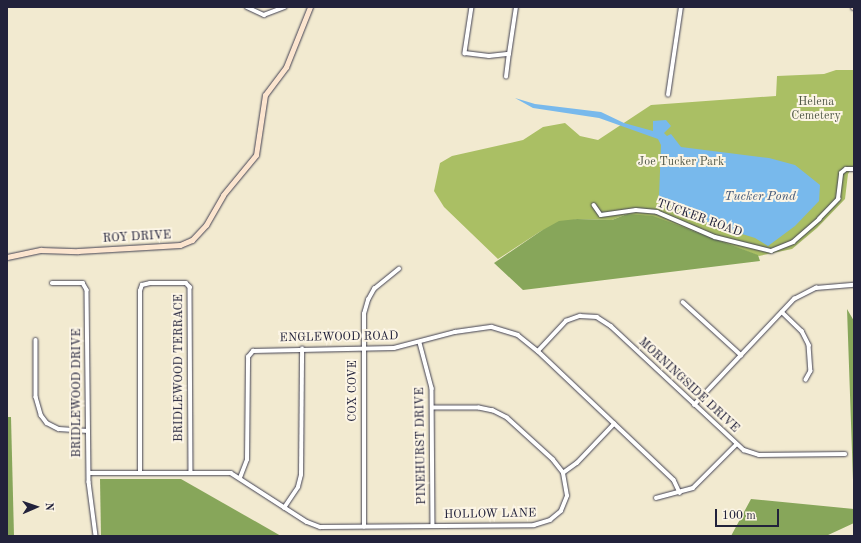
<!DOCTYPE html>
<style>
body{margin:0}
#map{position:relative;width:861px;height:543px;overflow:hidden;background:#f2ead0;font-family:"Old Standard TT",serif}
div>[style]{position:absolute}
.green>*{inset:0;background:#aabf64}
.forest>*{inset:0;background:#87a65a}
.water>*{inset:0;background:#78b9ec}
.roads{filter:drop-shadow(0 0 1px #414051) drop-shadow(0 0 1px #414051)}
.street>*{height:3.5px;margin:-1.75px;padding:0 1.75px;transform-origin:1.75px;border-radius:1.75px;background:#fff}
.secondary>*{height:5px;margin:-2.5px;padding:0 2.5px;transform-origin:2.5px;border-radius:2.5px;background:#fce5cf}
span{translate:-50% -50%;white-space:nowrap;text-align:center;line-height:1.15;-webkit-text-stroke:4px #fcf5e5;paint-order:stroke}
.park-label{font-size:12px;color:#525949}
.street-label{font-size:12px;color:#22223b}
.water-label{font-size:13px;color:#405779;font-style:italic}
.frame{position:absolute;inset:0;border:8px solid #22223b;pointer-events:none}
.north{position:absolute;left:16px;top:487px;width:40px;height:40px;-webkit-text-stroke:3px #fcf5e5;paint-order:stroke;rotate:88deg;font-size:11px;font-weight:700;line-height:16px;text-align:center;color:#22223b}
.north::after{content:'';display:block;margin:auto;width:14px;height:18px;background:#22223b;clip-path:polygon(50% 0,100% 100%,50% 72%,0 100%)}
.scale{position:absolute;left:715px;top:509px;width:64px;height:18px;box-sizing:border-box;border:2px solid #22223b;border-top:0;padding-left:5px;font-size:12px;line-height:14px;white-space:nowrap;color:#22223b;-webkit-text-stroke:3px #fcf5e5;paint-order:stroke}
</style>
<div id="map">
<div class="green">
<div style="clip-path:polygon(836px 70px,854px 70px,854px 165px,848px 174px,845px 199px,817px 228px,792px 249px,759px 256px,690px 230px,627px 214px,612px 220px,577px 219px,541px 231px,498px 259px,444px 207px,434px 191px,440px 163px,452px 156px,523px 140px,543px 127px,565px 123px,580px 136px,598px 140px,651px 105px,776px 96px,777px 76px,824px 74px)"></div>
</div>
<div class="forest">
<div style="clip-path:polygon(627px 214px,653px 216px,758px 255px,760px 261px,523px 290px,494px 263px,541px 231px,559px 221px,577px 219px,612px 220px)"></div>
<div style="clip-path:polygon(847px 309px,854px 321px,854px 523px,826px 536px,731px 536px,751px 499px,854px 509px)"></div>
<div style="clip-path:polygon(7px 417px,11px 417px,14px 536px,7px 536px)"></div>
<div style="clip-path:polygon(100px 479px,181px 479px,281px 536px,101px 536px)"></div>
</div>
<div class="water">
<div style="clip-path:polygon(515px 98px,535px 104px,601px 112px,624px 123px,653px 131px,653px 121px,666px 120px,671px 126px,664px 133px,667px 136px,671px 134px,681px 147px,769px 158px,795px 165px,820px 185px,819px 201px,795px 226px,768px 246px,755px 238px,713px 225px,664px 202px,659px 197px,661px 145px,658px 139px,599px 118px,533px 108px)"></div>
</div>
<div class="roads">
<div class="street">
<div style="left:247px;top:7px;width:19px;rotate:25deg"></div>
<div style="left:264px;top:15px;width:22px;rotate:-21deg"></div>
<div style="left:472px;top:7px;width:47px;rotate:98.7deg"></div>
<div style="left:465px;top:53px;width:24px;rotate:7deg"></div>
<div style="left:489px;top:56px;width:20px;rotate:-6deg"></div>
<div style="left:509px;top:54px;width:48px;rotate:-81.5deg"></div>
<div style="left:506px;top:77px;width:23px;rotate:-83deg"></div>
<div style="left:668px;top:95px;width:89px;rotate:-81.6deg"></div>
<div style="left:594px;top:205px;width:12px;rotate:55deg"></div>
<div style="left:601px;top:215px;width:35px;rotate:-8deg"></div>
<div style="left:636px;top:210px;width:21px;rotate:5deg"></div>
<div style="left:657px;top:212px;width:63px;rotate:23.3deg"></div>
<div style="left:715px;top:237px;width:58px;rotate:14deg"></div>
<div style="left:771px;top:251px;width:24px;rotate:-22deg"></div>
<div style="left:793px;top:242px;width:35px;rotate:-41deg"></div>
<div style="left:819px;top:219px;width:28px;rotate:-46deg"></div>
<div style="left:838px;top:199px;width:26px;rotate:-83deg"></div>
<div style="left:841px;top:173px;width:6px;rotate:-39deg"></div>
<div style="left:846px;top:169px;width:8px"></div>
<div style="left:52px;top:283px;width:31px"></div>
<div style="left:83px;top:283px;width:8px;rotate:60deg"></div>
<div style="left:87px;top:290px;width:192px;rotate:89.4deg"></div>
<div style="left:89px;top:482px;width:54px;rotate:82.6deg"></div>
<div style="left:683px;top:302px;width:79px;rotate:42.4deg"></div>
<div style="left:782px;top:312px;width:28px;rotate:44deg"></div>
<div style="left:802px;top:331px;width:16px;rotate:63deg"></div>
<div style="left:809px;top:345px;width:26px;rotate:86deg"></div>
<div style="left:811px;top:371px;width:10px;rotate:119deg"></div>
<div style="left:36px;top:340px;width:57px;rotate:90deg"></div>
<div style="left:36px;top:397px;width:19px;rotate:74deg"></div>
<div style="left:41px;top:415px;width:10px;rotate:53deg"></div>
<div style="left:47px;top:423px;width:13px;rotate:27deg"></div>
<div style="left:59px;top:429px;width:29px;rotate:4deg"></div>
<div style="left:420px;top:343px;width:47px;rotate:75.1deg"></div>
<div style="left:432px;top:388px;width:138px;rotate:89.6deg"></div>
<div style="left:538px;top:351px;width:41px;rotate:-47deg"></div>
<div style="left:566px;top:321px;width:15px;rotate:-20deg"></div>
<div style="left:580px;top:316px;width:17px;rotate:3deg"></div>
<div style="left:597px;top:317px;width:17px;rotate:33deg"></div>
<div style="left:611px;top:326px;width:182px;rotate:43deg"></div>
<div style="left:744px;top:450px;width:16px;rotate:18deg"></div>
<div style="left:759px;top:455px;width:86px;rotate:-0.7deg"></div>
<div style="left:694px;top:405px;width:146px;rotate:-46.7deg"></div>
<div style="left:794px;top:299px;width:25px;rotate:-27deg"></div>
<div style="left:816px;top:288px;width:38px;rotate:-5deg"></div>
<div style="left:89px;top:473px;width:142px"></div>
<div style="left:231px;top:473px;width:90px;rotate:32.8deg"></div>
<div style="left:307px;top:522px;width:14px;rotate:21deg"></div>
<div style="left:320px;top:527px;width:214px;rotate:-0.5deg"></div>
<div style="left:534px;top:525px;width:17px;rotate:-17deg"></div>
<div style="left:550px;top:520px;width:14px;rotate:-39deg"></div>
<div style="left:561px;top:511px;width:16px;rotate:-68deg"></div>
<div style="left:567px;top:496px;width:23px;rotate:-100deg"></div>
<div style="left:563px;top:473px;width:16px;rotate:-128deg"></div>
<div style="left:553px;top:460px;width:62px;rotate:-137.6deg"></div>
<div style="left:507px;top:418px;width:16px;rotate:-153deg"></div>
<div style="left:493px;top:411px;width:14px;rotate:-168deg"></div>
<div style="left:479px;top:408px;width:46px;rotate:180deg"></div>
<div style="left:140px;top:473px;width:182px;rotate:-90deg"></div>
<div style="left:140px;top:291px;width:6px;rotate:-72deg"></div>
<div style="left:142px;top:285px;width:8px;rotate:-14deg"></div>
<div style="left:150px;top:283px;width:36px"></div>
<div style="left:186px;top:283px;width:6px;rotate:45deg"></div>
<div style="left:190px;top:287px;width:185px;rotate:89.7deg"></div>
<div style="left:563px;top:473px;width:17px;rotate:-36deg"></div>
<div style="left:577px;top:463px;width:54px;rotate:-46.5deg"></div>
<div style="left:240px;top:478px;width:19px;rotate:-69deg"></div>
<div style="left:247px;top:460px;width:103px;rotate:-89.4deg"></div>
<div style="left:248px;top:357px;width:8px;rotate:-50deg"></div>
<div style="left:253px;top:351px;width:141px;rotate:-1.2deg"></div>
<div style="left:394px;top:348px;width:63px;rotate:-14.7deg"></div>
<div style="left:455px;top:332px;width:37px;rotate:-8deg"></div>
<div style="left:492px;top:327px;width:27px;rotate:17deg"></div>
<div style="left:518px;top:335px;width:26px;rotate:39deg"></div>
<div style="left:538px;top:351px;width:187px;rotate:43.5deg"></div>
<div style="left:674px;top:480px;width:14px;rotate:65deg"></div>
<div style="left:656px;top:498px;width:38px;rotate:-15deg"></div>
<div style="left:693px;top:488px;width:61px;rotate:-45deg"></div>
<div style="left:284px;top:508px;width:25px;rotate:-56deg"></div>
<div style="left:298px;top:487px;width:12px;rotate:-76deg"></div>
<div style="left:301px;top:475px;width:126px;rotate:-89.5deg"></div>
<div style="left:364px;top:527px;width:213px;rotate:-90deg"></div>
<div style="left:364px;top:314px;width:15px;rotate:-74deg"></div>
<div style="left:368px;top:300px;width:13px;rotate:-61deg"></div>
<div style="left:374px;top:289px;width:32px;rotate:-39deg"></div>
</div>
<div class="secondary">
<div style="left:853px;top:7px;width:1px"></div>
<div style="left:7px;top:257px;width:35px;rotate:-12deg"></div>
<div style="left:41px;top:250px;width:37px;rotate:2deg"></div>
<div style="left:78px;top:251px;width:102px;rotate:-3.4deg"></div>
<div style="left:180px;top:245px;width:13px;rotate:-23deg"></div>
<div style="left:192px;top:240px;width:21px;rotate:-47deg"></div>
<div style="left:206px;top:225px;width:34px;rotate:-60deg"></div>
<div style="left:223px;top:195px;width:52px;rotate:-50.5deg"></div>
<div style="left:256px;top:155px;width:61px;rotate:-81.5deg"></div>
<div style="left:265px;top:95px;width:35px;rotate:-53deg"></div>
<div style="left:286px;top:67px;width:65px;rotate:-68.2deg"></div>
</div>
</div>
<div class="park-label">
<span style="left:816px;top:110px">Helena<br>Cemetery</span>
<span style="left:681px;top:163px">Joe Tucker Park</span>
</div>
<div class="street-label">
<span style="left:699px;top:219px;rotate:20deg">TUCKER ROAD</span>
<span style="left:137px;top:238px;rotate:-3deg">ROY DRIVE</span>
<span style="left:339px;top:338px;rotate:-1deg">ENGLEWOOD ROAD</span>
<span style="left:180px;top:368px;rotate:-90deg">BRIDLEWOOD TERRACE</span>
<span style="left:688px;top:386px;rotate:43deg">MORNINGSIDE DRIVE</span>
<span style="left:354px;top:391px;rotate:-90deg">COX COVE</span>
<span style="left:78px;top:393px;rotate:-90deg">BRIDLEWOOD DRIVE</span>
<span style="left:422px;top:446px;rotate:-91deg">PINEHURST DRIVE</span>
<span style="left:490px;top:515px;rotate:-1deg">HOLLOW LANE</span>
</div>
<div class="water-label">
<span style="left:760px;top:197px">Tucker Pond</span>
</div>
<div class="frame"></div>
<div class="north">N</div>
<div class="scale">100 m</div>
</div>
